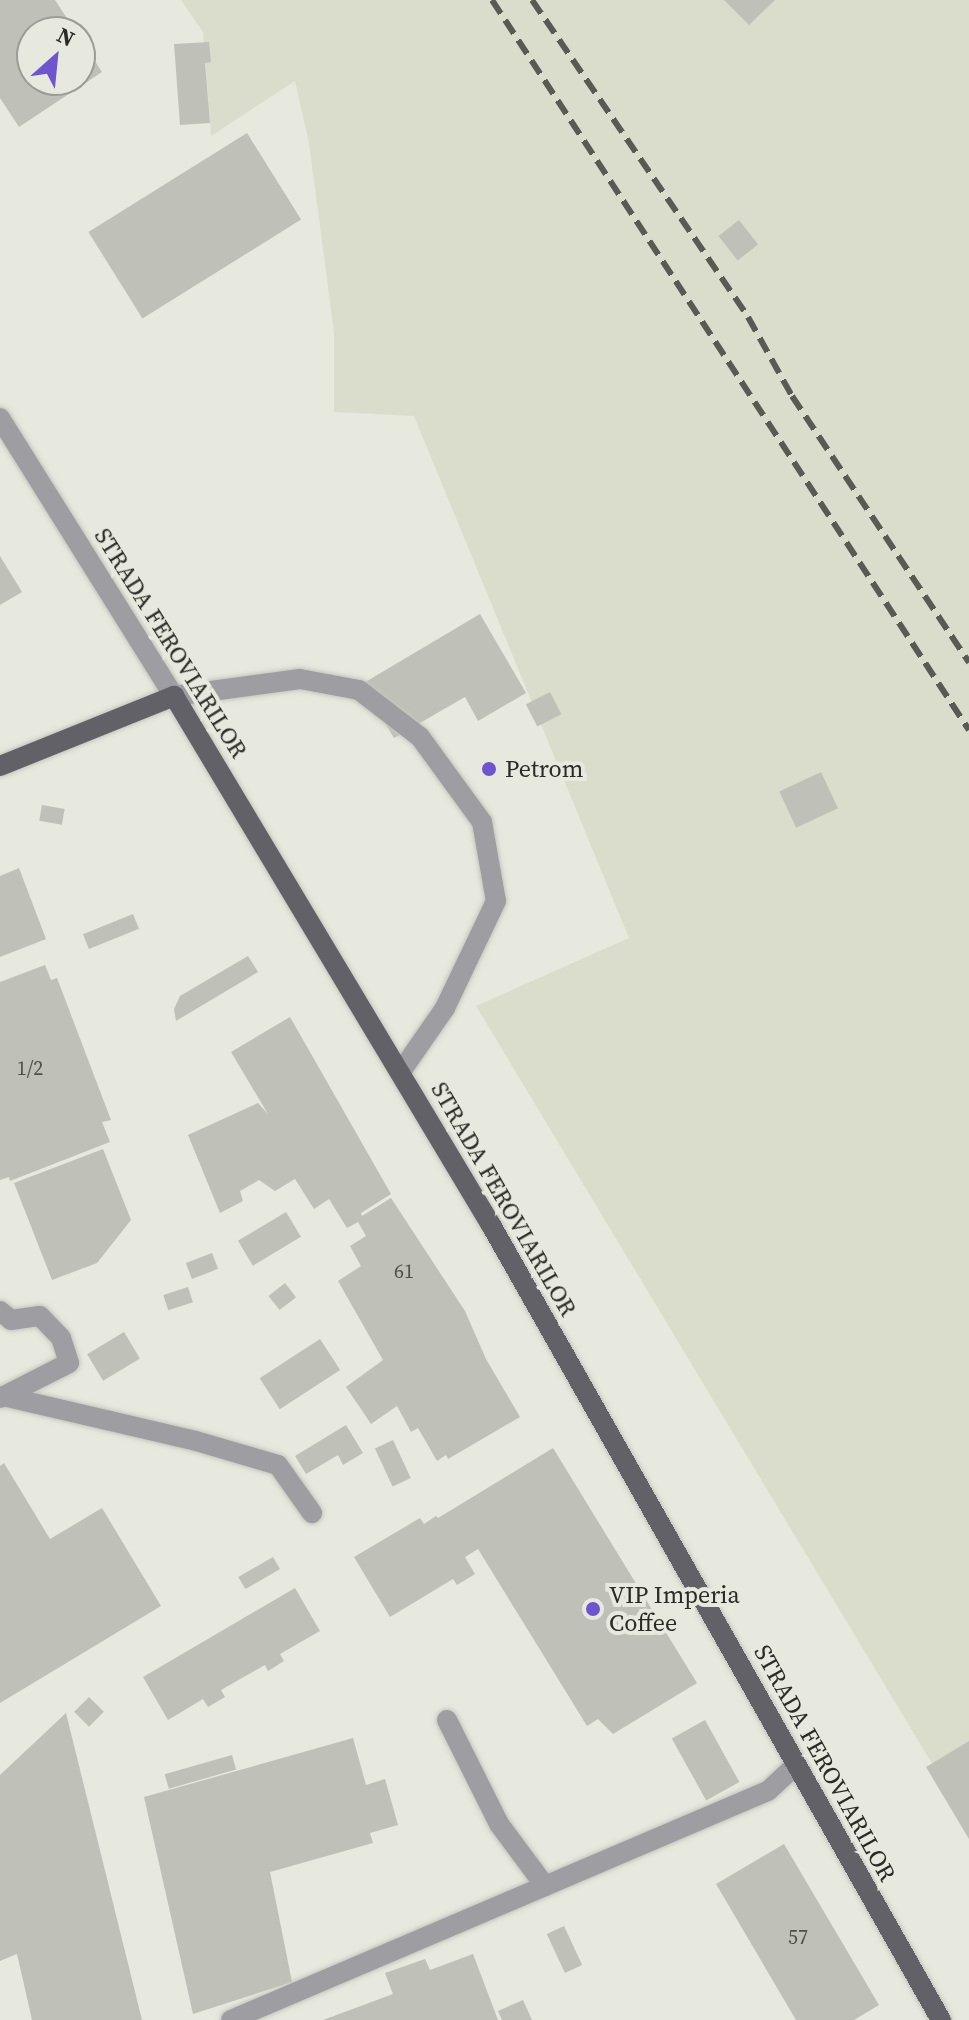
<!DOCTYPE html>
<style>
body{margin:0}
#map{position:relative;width:969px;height:2020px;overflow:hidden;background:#e7e8de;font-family:"Source Serif 4",serif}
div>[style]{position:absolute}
.built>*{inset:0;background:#dbddcc}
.building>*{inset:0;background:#bfc0b7;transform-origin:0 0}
.roads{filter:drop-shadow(0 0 2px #c5c6bd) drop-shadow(0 0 2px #c5c6bd)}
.minor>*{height:20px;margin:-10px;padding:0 10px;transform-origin:10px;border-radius:10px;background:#9e9da1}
.major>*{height:20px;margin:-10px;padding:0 10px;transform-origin:10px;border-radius:10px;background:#626168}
.rail>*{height:6px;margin-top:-3px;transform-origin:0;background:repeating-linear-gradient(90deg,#5a5a55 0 16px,transparent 0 24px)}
.dots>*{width:22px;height:22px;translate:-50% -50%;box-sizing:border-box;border:4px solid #e7e8de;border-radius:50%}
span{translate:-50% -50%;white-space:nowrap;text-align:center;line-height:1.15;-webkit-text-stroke:8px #e7e8de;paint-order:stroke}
.number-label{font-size:20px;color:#4f504a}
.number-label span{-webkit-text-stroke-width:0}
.street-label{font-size:24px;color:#2a2a26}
.poi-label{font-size:24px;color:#2a2a26}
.left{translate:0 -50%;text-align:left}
.north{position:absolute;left:16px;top:16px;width:80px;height:80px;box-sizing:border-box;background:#e7e8de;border:2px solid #9b9c94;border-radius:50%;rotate:27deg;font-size:22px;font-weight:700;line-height:32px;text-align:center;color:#2a2a26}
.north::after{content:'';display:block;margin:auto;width:28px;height:36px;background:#6e54cd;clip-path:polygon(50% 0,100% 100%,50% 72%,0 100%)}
</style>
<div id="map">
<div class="built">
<div style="clip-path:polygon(181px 0,969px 0,969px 1825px,476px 1006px,629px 938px,414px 416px,334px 412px,334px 332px,309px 143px,295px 81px,211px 136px,203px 32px)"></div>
</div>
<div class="building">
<div style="clip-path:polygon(0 0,55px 0,76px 32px,32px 32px,32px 80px,80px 80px,80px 38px,102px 72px,19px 127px,0 98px)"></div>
<div style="clip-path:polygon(724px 0,775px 0,749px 25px)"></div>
<div style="clip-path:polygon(209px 42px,211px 62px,205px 63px,210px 123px,180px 125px,174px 44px)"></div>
<div style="left:247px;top:133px;width:102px;height:187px;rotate:58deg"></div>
<div style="left:739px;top:220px;width:31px;height:26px;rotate:52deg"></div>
<div style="clip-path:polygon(0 556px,22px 592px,0 605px)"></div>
<div style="clip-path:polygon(480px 614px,526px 693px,478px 721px,465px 697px,394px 738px,362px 684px)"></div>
<div style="left:550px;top:692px;width:25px;height:27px;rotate:63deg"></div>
<div style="left:821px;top:772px;width:40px;height:46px;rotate:65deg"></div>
<div style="left:42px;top:805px;width:23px;height:16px;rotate:10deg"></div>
<div style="clip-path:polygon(19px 868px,46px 939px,0 957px,0 876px)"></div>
<div style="left:133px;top:914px;width:16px;height:54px;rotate:68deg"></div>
<div style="clip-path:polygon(248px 956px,258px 972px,176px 1021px,174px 1009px,180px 996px)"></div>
<div style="clip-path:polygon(45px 965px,51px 980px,57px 978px,111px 1120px,102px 1122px,110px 1142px,10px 1181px,9px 1177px,0 1180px,0 982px)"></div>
<div style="clip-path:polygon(290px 1017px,391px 1194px,361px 1213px,362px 1216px,391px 1198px,465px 1311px,486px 1359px,520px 1417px,448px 1459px,446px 1455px,437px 1461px,418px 1428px,411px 1432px,397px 1406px,371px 1424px,346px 1387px,383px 1360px,338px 1281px,361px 1266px,350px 1246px,366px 1236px,358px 1222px,347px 1228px,329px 1199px,314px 1209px,295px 1179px,275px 1191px,259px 1180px,240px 1191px,243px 1201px,220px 1213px,188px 1135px,258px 1103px,268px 1114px,231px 1052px)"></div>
<div style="clip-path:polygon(103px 1149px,131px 1220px,97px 1263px,52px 1280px,14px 1183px)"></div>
<div style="left:286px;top:1212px;width:29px;height:56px;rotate:59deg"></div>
<div style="left:212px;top:1253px;width:17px;height:28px;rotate:69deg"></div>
<div style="left:285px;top:1283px;width:18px;height:21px;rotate:52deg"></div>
<div style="left:188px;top:1287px;width:16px;height:26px;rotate:72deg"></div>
<div style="left:124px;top:1332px;width:31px;height:43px;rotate:59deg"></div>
<div style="left:320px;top:1339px;width:37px;height:72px;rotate:57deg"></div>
<div style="clip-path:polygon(346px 1425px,363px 1453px,343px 1465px,338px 1455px,306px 1474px,295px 1456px)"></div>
<div style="left:393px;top:1440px;width:42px;height:20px;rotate:65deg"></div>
<div style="clip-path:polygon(553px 1448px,697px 1683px,613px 1734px,598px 1719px,587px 1726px,478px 1549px,465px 1557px,475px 1574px,457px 1585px,453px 1579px,390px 1617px,354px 1557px,420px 1518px,424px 1524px,436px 1516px,438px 1518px)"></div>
<div style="clip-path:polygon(4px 1463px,50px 1539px,102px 1508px,161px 1606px,0 1703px,0 1466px)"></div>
<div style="left:273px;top:1557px;width:14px;height:40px;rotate:60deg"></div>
<div style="clip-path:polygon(295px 1588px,320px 1631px,280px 1654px,284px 1661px,268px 1671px,265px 1665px,221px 1690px,225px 1697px,208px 1707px,203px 1699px,168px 1720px,143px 1677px)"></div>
<div style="left:89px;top:1697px;width:21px;height:21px;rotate:45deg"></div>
<div style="clip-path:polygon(66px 1713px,142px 2020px,32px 2020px,17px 1954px,0 1961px,0 1775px)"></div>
<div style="left:705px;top:1720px;width:71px;height:38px;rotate:61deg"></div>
<div style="clip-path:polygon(353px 1738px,366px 1785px,385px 1779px,398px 1825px,370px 1833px,373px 1843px,270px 1872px,292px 1982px,193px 2014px,144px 1797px)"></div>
<div style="clip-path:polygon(969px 1741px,969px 1839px,926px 1767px)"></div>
<div style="left:232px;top:1755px;width:15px;height:70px;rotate:74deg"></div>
<div style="clip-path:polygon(784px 1844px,879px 2005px,854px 2020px,796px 2020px,716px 1884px)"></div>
<div style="left:564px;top:1926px;width:43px;height:19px;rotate:65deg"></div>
<div style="clip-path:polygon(473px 1954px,498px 2020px,323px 2020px,393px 1994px,385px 1973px,425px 1959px,430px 1970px)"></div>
<div style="clip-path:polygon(523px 2000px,532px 2020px,502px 2020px,498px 2011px)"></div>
</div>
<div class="roads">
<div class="minor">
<div style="left:0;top:418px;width:328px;rotate:58deg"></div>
<div style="left:174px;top:696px;width:127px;rotate:-7.7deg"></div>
<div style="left:300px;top:679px;width:60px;rotate:10.6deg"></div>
<div style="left:359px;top:690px;width:77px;rotate:37.6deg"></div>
<div style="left:420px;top:737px;width:105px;rotate:53.9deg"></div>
<div style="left:482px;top:822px;width:80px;rotate:80deg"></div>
<div style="left:496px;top:901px;width:119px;rotate:115.5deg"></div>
<div style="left:445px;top:1008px;width:79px;rotate:124.7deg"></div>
<div style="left:0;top:1311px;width:14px;rotate:39deg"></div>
<div style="left:11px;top:1320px;width:29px;rotate:-8deg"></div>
<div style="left:40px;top:1316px;width:30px;rotate:46deg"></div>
<div style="left:61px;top:1338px;width:26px;rotate:72deg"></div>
<div style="left:69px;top:1363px;width:77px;rotate:153.1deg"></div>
<div style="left:3px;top:1396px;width:198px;rotate:13.1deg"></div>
<div style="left:196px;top:1441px;width:85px;rotate:16.3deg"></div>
<div style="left:278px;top:1465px;width:59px;rotate:54.7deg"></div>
<div style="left:447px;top:1720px;width:116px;rotate:63.4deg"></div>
<div style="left:499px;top:1824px;width:77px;rotate:53.4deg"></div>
<div style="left:545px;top:1886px;width:242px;rotate:-23.1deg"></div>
<div style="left:768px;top:1791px;width:38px;rotate:-43deg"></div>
<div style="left:231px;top:2020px;width:341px;rotate:-23.1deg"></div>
</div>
<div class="major">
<div style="left:0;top:766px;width:188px;rotate:-21.9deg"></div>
<div style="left:174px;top:696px;width:617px;rotate:59.07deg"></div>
<div style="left:491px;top:1225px;width:914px;rotate:60.49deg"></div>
</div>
</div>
<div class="rail">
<div style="left:492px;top:0;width:872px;rotate:56.84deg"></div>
<div style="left:532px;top:0;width:384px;rotate:55.7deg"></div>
<div style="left:748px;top:317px;width:90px;rotate:60.9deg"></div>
<div style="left:792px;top:396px;width:320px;rotate:56.4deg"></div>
</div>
<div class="dots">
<div style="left:489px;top:769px;background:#6e54cd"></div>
<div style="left:593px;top:1609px;background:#6e54cd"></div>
</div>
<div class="number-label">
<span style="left:30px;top:1068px">1/2</span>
<span style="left:404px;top:1271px">61</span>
<span style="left:798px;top:1937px">57</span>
</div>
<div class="street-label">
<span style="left:171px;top:643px;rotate:58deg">STRADA FEROVIARILOR</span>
<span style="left:504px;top:1199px;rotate:60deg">STRADA FEROVIARILOR</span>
<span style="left:825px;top:1763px;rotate:61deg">STRADA FEROVIARILOR</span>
</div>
<div class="poi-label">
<span class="left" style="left:505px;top:769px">Petrom</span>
<span class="left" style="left:609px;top:1609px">VIP Imperia<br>Coffee</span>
</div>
<div class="north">N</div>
</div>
